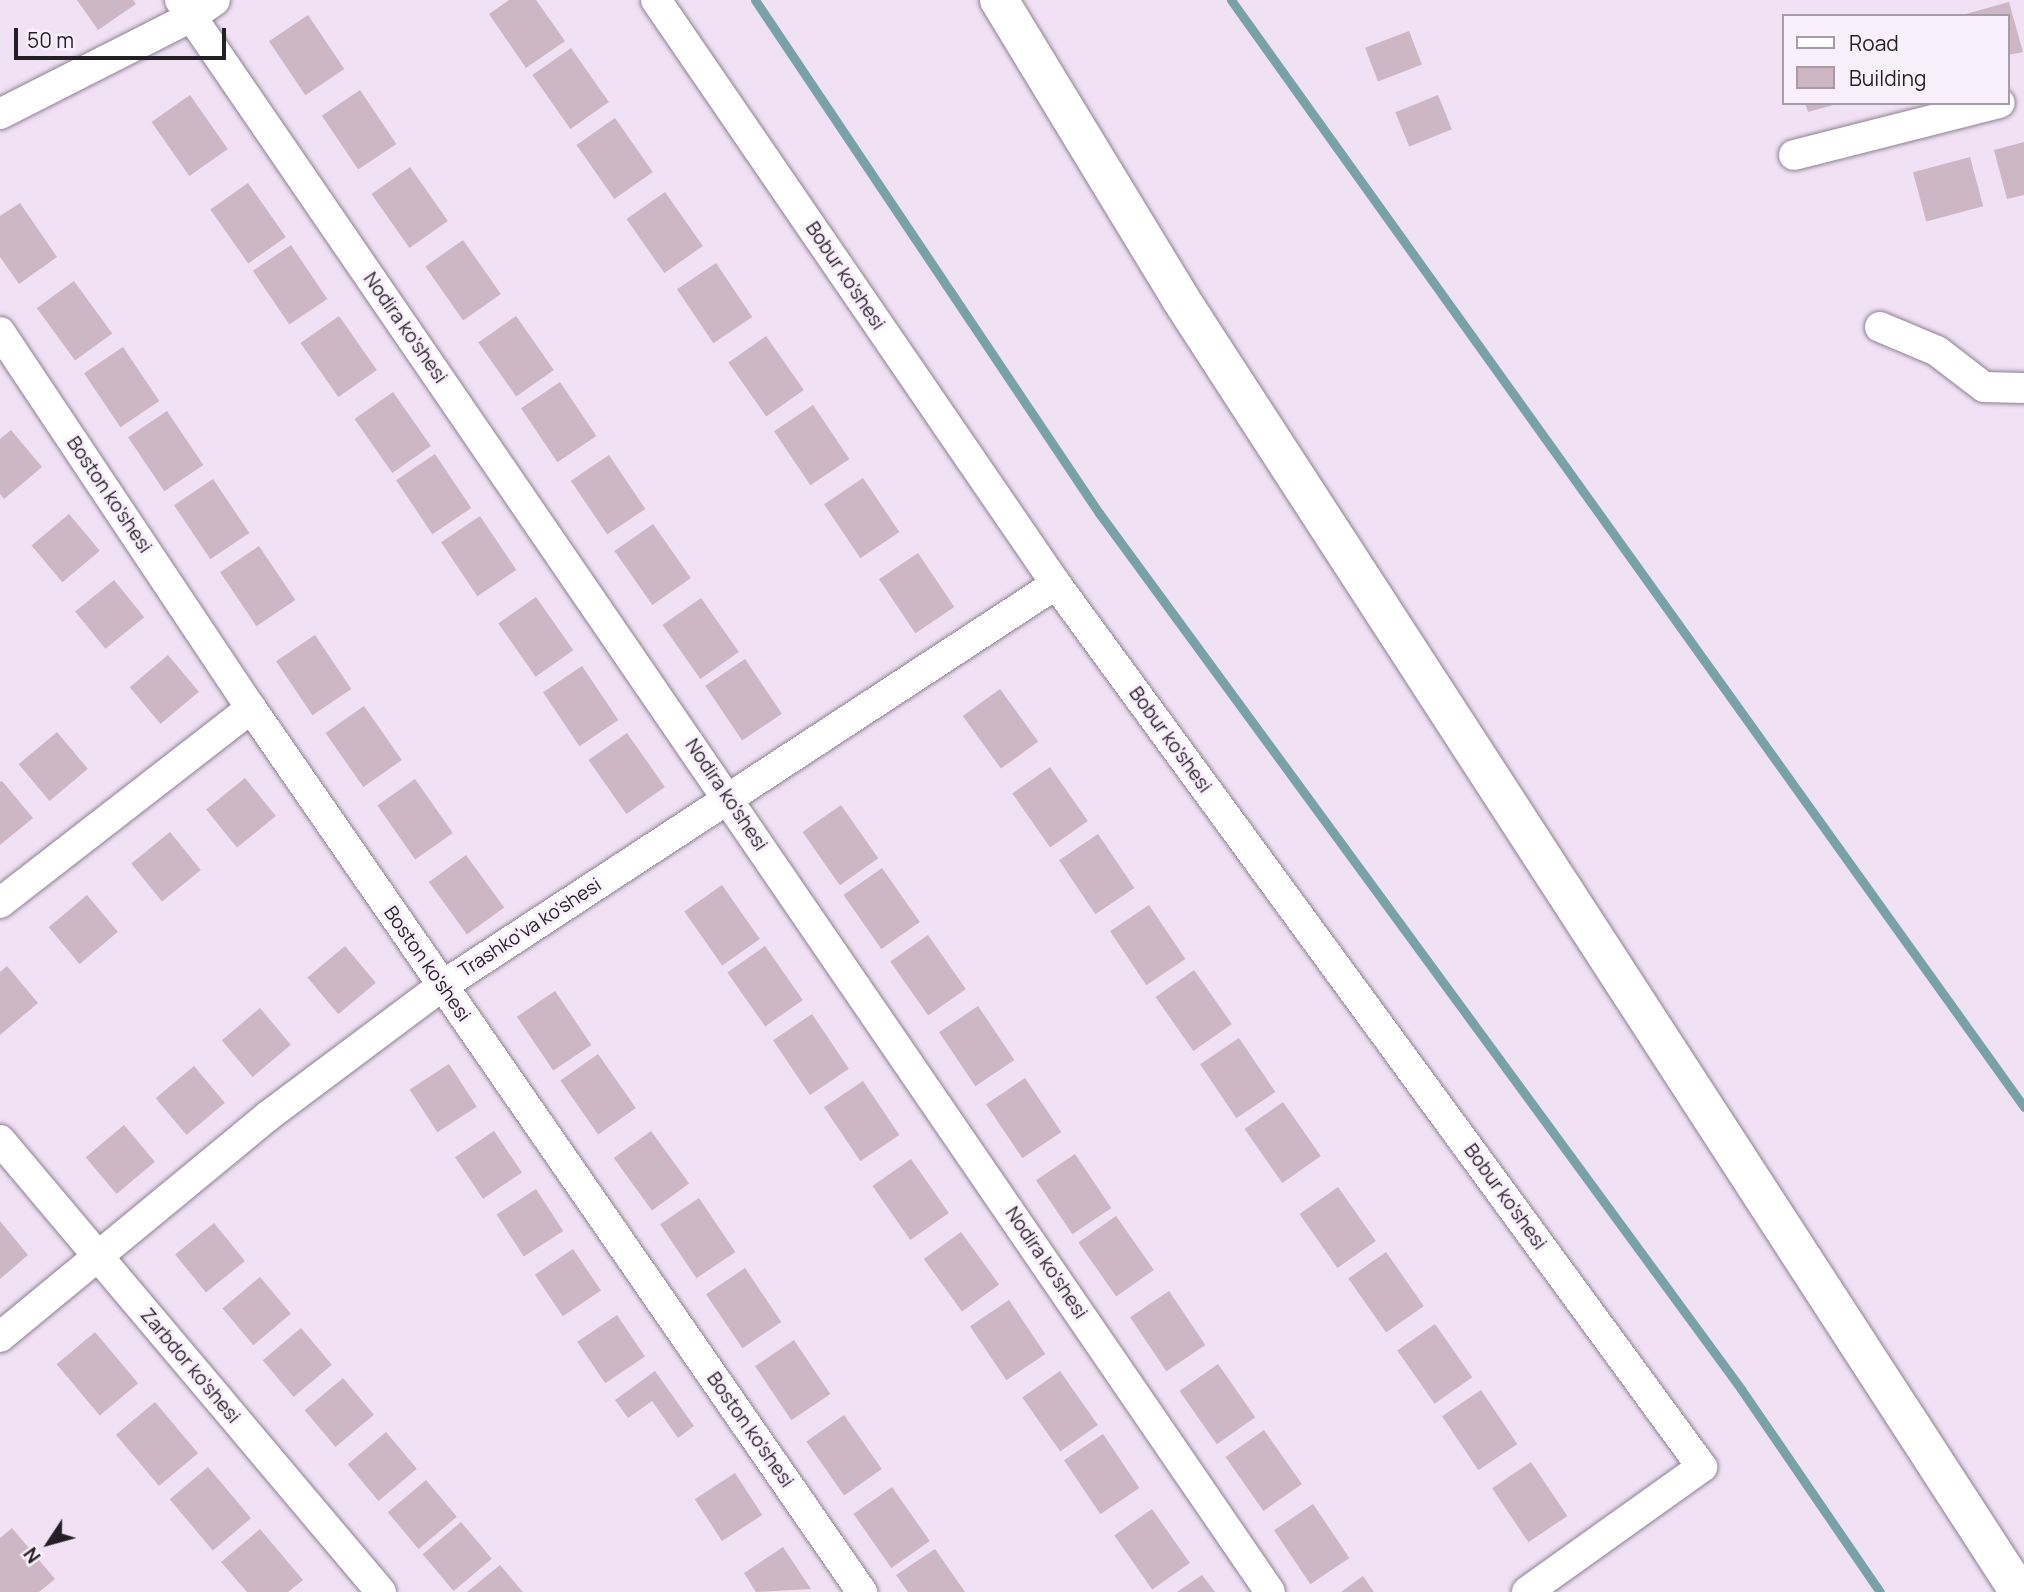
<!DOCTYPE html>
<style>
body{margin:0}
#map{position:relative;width:2024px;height:1592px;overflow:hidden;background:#f0e1f5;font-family:Manrope,sans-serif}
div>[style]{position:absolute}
.stream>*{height:9px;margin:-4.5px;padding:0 4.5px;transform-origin:4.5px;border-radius:4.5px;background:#79a1a8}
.building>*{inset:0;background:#ceb7c5;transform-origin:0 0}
.roads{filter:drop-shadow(0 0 2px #8e8092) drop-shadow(0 0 2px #8e8092)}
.street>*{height:30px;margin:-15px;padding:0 15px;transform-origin:15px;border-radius:15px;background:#fff}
.highway>*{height:38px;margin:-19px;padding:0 19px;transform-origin:19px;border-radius:19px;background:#fff}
span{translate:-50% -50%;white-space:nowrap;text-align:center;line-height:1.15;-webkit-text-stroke:6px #faf0fd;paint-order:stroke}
.street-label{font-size:19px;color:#241e25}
.legend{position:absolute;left:1782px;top:14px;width:228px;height:91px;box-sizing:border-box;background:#faf0fd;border:2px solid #a49ca7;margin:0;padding:9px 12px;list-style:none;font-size:21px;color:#241e25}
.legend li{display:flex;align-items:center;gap:14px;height:35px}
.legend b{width:35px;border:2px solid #a49ca7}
.north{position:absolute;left:14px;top:1508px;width:70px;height:70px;-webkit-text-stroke:5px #faf0fd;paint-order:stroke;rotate:234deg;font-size:19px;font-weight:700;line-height:28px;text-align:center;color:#241e25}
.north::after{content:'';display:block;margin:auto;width:24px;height:32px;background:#241e25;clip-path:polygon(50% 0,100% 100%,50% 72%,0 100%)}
.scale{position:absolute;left:14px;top:28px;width:212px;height:32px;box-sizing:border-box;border:4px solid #241e25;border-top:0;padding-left:9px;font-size:21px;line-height:24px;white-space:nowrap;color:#241e25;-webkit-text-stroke:5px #faf0fd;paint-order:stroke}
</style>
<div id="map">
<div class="stream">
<div style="left:755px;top:0;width:618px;rotate:56.16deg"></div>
<div style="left:1099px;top:513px;width:1086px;rotate:53.76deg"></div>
<div style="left:1741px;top:1389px;width:246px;rotate:55.6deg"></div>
<div style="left:1231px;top:0;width:1362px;rotate:54.38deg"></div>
</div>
<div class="building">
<div style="clip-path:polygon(77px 0,133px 0,136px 4px,98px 30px)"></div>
<div style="clip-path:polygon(509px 0,536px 0,565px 41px,526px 68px,489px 14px)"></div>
<div style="clip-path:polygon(2009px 2px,2023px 52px,2008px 55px,2008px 16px,1962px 15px)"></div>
<div style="left:308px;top:15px;width:65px;height:47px;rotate:56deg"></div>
<div style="left:1409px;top:31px;width:36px;height:47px;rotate:69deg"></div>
<div style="left:571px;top:48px;width:66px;height:47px;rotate:55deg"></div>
<div style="left:360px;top:90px;width:65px;height:46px;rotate:56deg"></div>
<div style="left:190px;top:95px;width:66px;height:47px;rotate:55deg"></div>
<div style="left:1438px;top:95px;width:37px;height:46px;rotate:68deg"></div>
<div style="clip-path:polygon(1805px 103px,1837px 103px,1837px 104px,1808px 112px)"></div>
<div style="left:615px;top:118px;width:66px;height:47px;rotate:55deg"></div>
<div style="clip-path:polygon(2024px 142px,2024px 195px,2007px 199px,1994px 150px)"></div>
<div style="left:1970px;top:157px;width:51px;height:59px;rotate:75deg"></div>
<div style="left:410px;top:167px;width:66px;height:47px;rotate:55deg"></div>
<div style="left:248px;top:183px;width:66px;height:46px;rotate:55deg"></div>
<div style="left:665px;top:192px;width:66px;height:47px;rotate:55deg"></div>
<div style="clip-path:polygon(20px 203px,57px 257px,19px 284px,0 257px,0 216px)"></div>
<div style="left:463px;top:240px;width:66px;height:46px;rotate:55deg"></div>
<div style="left:291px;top:245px;width:65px;height:46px;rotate:56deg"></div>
<div style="left:716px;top:263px;width:65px;height:47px;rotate:56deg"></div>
<div style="left:74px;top:281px;width:65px;height:46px;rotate:54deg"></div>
<div style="left:339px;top:316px;width:66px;height:47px;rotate:55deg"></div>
<div style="left:516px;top:316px;width:66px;height:46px;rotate:55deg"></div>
<div style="left:766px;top:336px;width:66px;height:46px;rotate:55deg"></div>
<div style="left:123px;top:347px;width:65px;height:47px;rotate:56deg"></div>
<div style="left:560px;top:382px;width:65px;height:47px;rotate:56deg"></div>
<div style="left:393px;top:392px;width:66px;height:47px;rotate:55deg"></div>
<div style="left:813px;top:405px;width:65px;height:47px;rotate:56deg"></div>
<div style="left:167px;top:411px;width:65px;height:47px;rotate:56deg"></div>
<div style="clip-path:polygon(11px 430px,42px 467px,4px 499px,0 494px,0 439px)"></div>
<div style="left:435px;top:454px;width:65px;height:47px;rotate:56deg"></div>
<div style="left:609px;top:455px;width:65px;height:46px;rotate:56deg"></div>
<div style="left:863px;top:478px;width:65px;height:47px;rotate:56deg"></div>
<div style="left:213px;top:479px;width:65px;height:47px;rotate:56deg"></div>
<div style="left:69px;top:514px;width:48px;height:49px;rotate:50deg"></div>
<div style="left:480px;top:516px;width:65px;height:47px;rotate:56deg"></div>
<div style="left:653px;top:524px;width:66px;height:47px;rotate:55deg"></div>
<div style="left:259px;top:546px;width:65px;height:47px;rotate:56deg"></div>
<div style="left:918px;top:553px;width:65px;height:47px;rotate:56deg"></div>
<div style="left:114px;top:580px;width:48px;height:50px;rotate:51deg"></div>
<div style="left:536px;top:597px;width:65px;height:46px;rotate:55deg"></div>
<div style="left:701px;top:598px;width:66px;height:47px;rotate:55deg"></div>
<div style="left:315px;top:635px;width:65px;height:47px;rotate:56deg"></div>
<div style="left:168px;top:655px;width:48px;height:50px;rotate:50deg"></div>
<div style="left:745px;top:659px;width:66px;height:48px;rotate:56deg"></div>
<div style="left:582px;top:666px;width:65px;height:47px;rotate:56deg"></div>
<div style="left:1000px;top:689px;width:65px;height:46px;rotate:54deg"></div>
<div style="left:364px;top:706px;width:66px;height:47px;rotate:55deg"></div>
<div style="left:57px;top:732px;width:48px;height:50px;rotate:50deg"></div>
<div style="left:627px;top:733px;width:66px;height:47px;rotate:55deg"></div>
<div style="left:1050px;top:767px;width:66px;height:46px;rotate:55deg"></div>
<div style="left:245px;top:778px;width:49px;height:50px;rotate:51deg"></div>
<div style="left:415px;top:779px;width:66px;height:46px;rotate:55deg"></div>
<div style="clip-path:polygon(2px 781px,33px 818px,0 845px,0 782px)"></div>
<div style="left:841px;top:805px;width:65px;height:47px;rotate:55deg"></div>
<div style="left:170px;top:832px;width:49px;height:50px;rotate:51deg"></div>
<div style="left:1098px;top:834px;width:65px;height:47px;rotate:56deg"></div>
<div style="left:466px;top:855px;width:65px;height:46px;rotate:54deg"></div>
<div style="left:882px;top:868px;width:66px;height:47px;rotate:55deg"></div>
<div style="left:722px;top:885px;width:66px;height:46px;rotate:55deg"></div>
<div style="left:87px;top:895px;width:48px;height:50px;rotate:50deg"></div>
<div style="left:1149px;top:905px;width:65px;height:47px;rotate:56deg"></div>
<div style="left:928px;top:935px;width:66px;height:46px;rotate:55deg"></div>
<div style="left:345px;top:946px;width:48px;height:49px;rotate:50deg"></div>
<div style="left:765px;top:946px;width:66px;height:46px;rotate:55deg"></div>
<div style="clip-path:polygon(7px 966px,38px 1003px,0 1035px,0 972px)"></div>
<div style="left:1194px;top:970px;width:66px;height:47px;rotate:55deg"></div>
<div style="left:555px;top:991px;width:65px;height:46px;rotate:56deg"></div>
<div style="left:978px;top:1006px;width:65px;height:47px;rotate:56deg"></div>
<div style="left:260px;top:1008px;width:48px;height:50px;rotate:50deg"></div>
<div style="left:812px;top:1014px;width:66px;height:47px;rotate:56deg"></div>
<div style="left:1239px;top:1038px;width:65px;height:47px;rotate:56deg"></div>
<div style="left:598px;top:1054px;width:66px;height:46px;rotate:55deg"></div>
<div style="left:449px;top:1064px;width:51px;height:47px;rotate:57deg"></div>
<div style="left:194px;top:1066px;width:48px;height:50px;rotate:50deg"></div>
<div style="left:1025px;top:1078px;width:65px;height:47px;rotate:56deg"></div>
<div style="left:863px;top:1081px;width:65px;height:47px;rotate:56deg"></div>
<div style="left:1283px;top:1102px;width:66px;height:47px;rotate:55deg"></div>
<div style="left:124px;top:1125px;width:48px;height:50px;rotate:50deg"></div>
<div style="left:494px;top:1131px;width:50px;height:47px;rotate:56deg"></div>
<div style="left:651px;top:1131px;width:65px;height:46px;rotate:54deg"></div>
<div style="left:1075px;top:1154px;width:65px;height:47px;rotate:56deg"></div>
<div style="left:911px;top:1159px;width:66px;height:47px;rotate:55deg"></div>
<div style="left:1338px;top:1187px;width:66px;height:47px;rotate:55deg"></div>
<div style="left:536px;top:1189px;width:50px;height:47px;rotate:57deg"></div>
<div style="left:699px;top:1198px;width:65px;height:47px;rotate:56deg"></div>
<div style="left:1116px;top:1216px;width:66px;height:46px;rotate:55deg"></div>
<div style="clip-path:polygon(0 1221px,28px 1255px,0 1279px)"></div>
<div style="left:214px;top:1223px;width:49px;height:50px;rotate:51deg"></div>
<div style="left:961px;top:1232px;width:65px;height:46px;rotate:54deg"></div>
<div style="left:573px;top:1249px;width:50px;height:46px;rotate:56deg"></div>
<div style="left:1386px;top:1252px;width:66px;height:46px;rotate:55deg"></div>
<div style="left:745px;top:1268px;width:65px;height:47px;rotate:56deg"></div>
<div style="left:260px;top:1277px;width:48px;height:49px;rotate:50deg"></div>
<div style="left:1169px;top:1291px;width:65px;height:47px;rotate:56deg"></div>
<div style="left:1009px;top:1300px;width:65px;height:47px;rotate:56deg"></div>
<div style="left:617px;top:1315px;width:50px;height:48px;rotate:56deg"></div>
<div style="left:1435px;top:1324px;width:65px;height:46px;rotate:55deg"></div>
<div style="left:301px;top:1328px;width:48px;height:50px;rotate:50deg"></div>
<div style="left:95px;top:1332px;width:67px;height:50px;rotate:50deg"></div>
<div style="left:794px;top:1340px;width:65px;height:47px;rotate:56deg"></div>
<div style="left:1218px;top:1364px;width:65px;height:47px;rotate:55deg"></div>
<div style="clip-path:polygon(655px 1371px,694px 1426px,678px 1438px,652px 1401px,628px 1418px,615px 1400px)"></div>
<div style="left:1060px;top:1371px;width:66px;height:46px;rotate:55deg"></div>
<div style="left:343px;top:1378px;width:48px;height:50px;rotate:50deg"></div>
<div style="left:1481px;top:1390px;width:65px;height:47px;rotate:56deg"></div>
<div style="left:155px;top:1402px;width:67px;height:51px;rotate:50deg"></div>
<div style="left:844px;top:1415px;width:66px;height:46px;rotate:55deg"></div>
<div style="left:1264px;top:1430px;width:66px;height:47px;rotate:55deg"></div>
<div style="left:386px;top:1432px;width:48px;height:50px;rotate:50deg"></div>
<div style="left:1103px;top:1434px;width:65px;height:47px;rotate:56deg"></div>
<div style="left:1531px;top:1462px;width:65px;height:47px;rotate:56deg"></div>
<div style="left:208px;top:1467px;width:67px;height:50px;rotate:50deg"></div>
<div style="left:735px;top:1473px;width:50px;height:48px;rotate:57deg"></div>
<div style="left:426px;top:1480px;width:48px;height:50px;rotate:50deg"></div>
<div style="left:892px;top:1487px;width:66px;height:47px;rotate:55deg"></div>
<div style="left:1313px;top:1504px;width:65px;height:47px;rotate:56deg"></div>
<div style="left:1152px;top:1509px;width:66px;height:46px;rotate:55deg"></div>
<div style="left:461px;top:1522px;width:48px;height:50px;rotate:50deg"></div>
<div style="clip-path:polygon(12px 1528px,55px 1579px,39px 1592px,0 1592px,0 1538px)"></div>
<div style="clip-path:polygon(260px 1529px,303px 1580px,288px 1592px,247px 1592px,221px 1562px)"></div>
<div style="clip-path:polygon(783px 1547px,811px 1589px,756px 1592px,744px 1573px)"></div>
<div style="clip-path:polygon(935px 1549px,965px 1592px,908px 1592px,896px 1575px)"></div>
<div style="clip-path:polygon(500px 1565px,523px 1592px,467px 1592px)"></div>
<div style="clip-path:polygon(1202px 1575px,1215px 1592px,1177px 1592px)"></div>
<div style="clip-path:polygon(1363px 1576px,1374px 1592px,1341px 1592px)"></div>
</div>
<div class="roads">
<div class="street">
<div style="left:180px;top:0;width:1929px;rotate:55.6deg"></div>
<div style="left:656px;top:0;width:708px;rotate:55.59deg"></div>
<div style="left:1056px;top:584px;width:1094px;rotate:53.81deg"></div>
<div style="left:1702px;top:1467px;width:215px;rotate:144.5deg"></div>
<div style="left:0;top:114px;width:214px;rotate:-26.9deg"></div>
<div style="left:191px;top:17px;width:29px;rotate:-35deg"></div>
<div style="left:1794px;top:155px;width:212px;rotate:-14.2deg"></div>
<div style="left:1880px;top:327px;width:62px;rotate:22.8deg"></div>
<div style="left:1937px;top:351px;width:59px;rotate:37.5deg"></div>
<div style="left:1984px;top:387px;width:40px;rotate:1.4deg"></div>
<div style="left:0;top:332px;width:452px;rotate:56.3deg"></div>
<div style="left:251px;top:708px;width:1075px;rotate:55.35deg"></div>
<div style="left:0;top:903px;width:318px;rotate:-37.8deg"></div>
<div style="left:0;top:1140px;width:591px;rotate:49.87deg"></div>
<div style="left:0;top:1337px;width:347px;rotate:-39.5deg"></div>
<div style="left:268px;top:1116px;width:217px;rotate:-36.8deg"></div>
<div style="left:442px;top:986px;width:734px;rotate:-33.21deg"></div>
</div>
<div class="highway">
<div style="left:999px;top:0;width:349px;rotate:58.7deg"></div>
<div style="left:1180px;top:298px;width:1542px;rotate:57.04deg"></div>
</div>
</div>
<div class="street-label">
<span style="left:845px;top:276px;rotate:56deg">Bobur ko'shesi</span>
<span style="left:405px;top:328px;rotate:55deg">Nodira ko'shesi</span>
<span style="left:109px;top:495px;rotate:56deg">Boston ko'shesi</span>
<span style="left:1170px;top:740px;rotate:54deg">Bobur ko'shesi</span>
<span style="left:726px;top:795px;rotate:56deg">Nodira ko'shesi</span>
<span style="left:530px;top:928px;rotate:-33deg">Trashko'va ko'shesi</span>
<span style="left:427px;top:964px;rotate:55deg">Boston ko'shesi</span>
<span style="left:1505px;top:1197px;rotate:54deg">Bobur ko'shesi</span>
<span style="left:1046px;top:1263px;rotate:56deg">Nodira ko'shesi</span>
<span style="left:190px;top:1366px;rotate:50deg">Zarbdor ko'shesi</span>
<span style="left:750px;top:1430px;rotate:55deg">Boston ko'shesi</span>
</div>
<ul class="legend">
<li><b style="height:9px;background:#fff"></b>Road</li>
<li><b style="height:19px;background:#ceb7c5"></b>Building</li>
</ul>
<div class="north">N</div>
<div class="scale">50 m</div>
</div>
